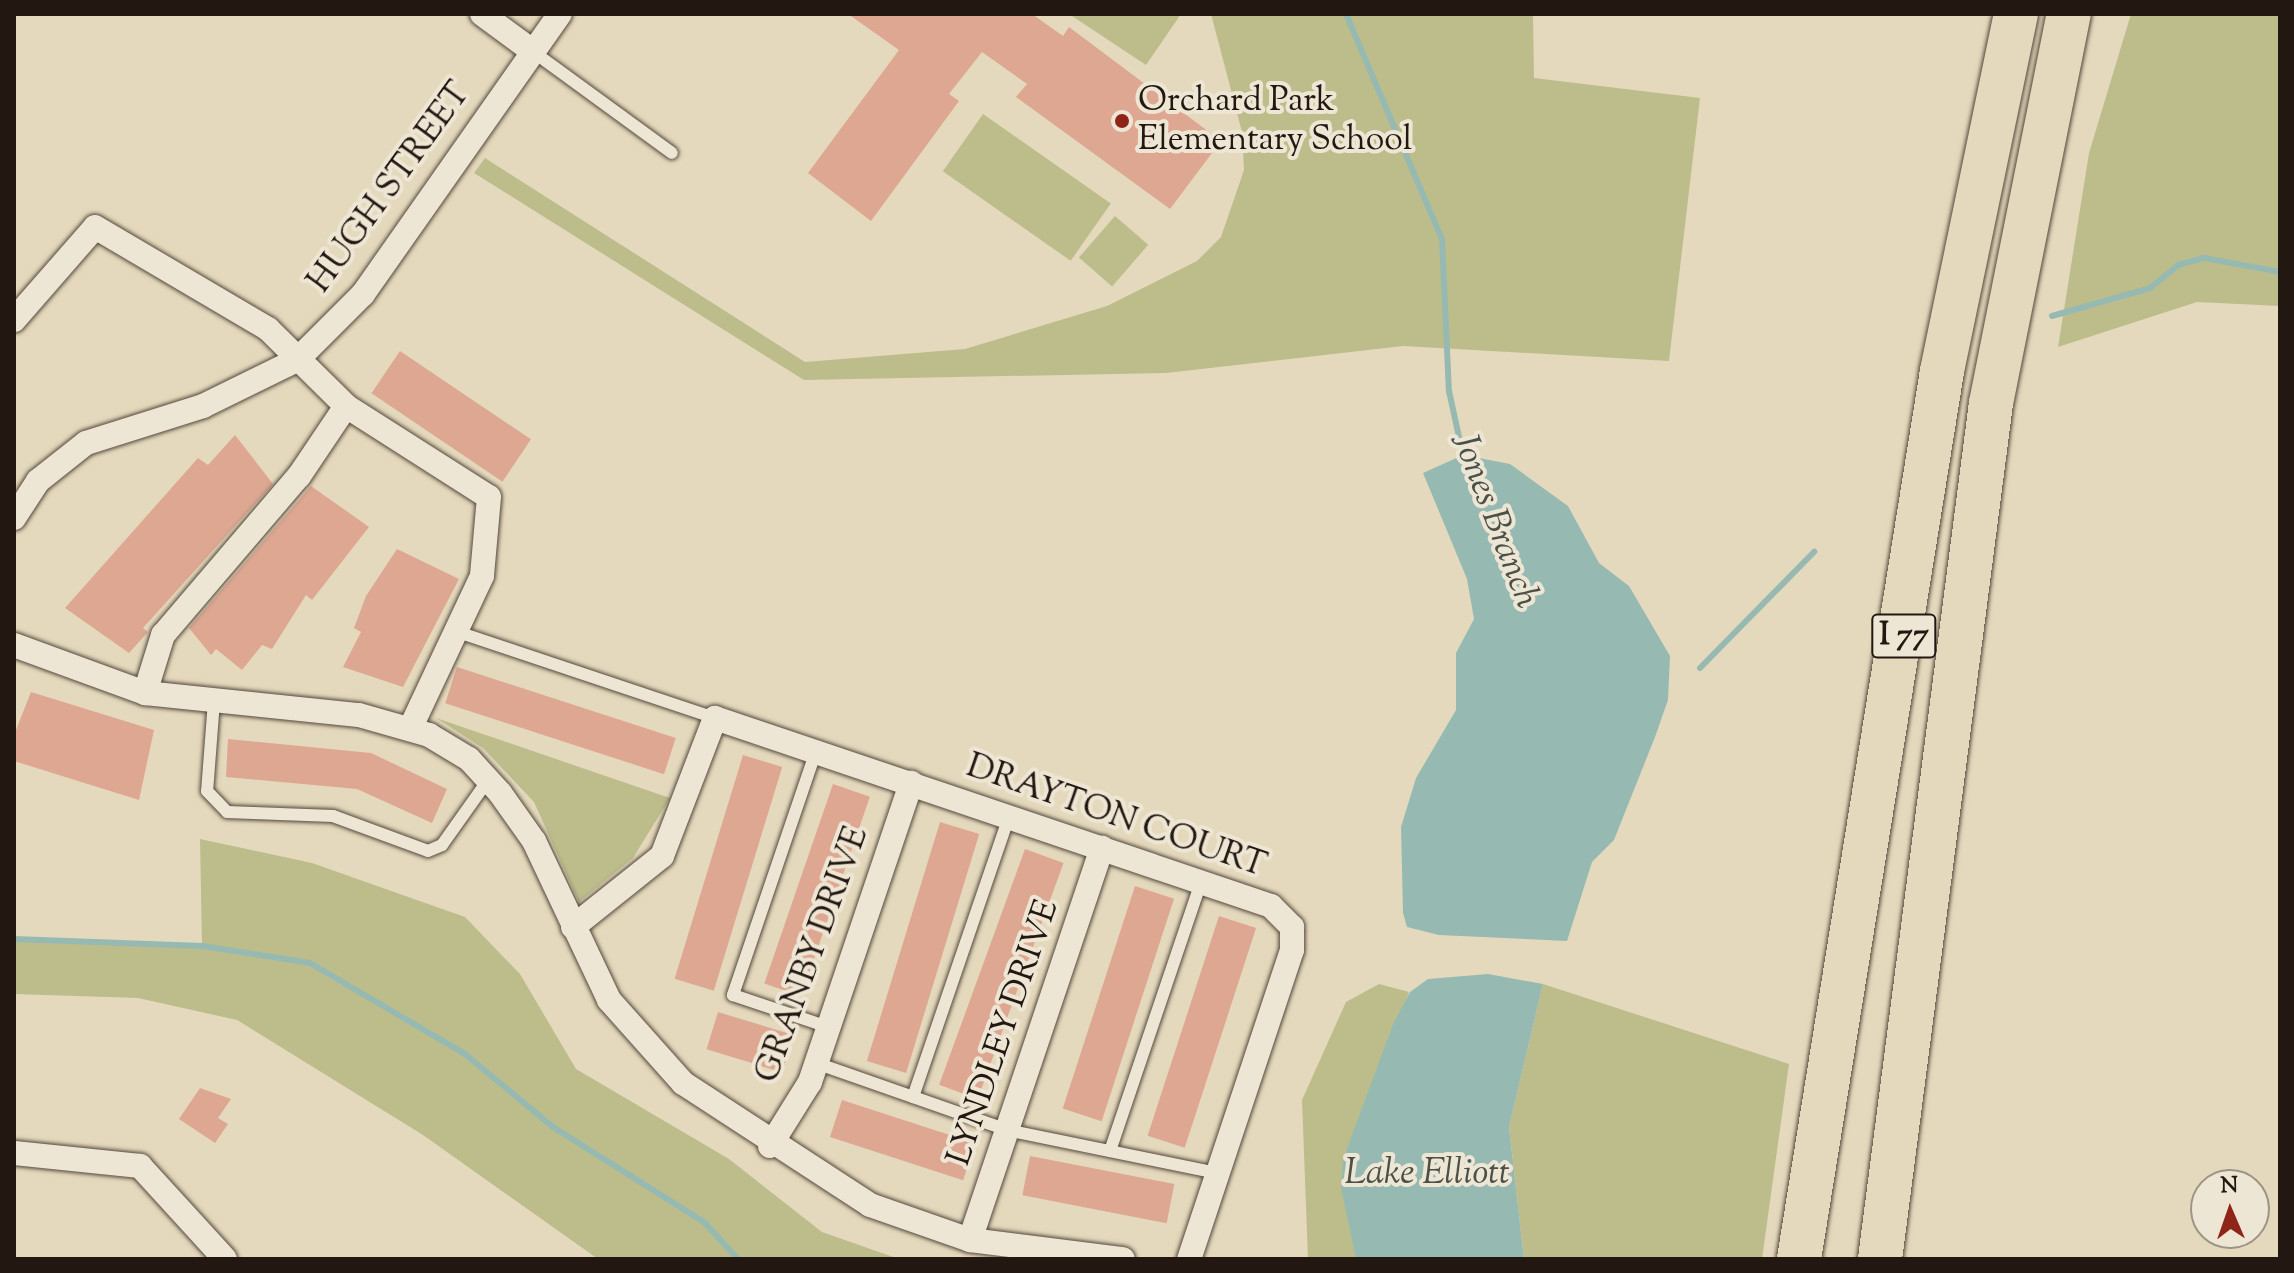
<!DOCTYPE html>
<style>
body{margin:0}
#map{position:relative;width:2294px;height:1273px;overflow:hidden;background:#e5d9bd;font-family:"Sorts Mill Goudy",serif}
div>[style]{position:absolute}
.green>*{inset:0;background:#bdbd8c;transform-origin:0 0}
.water>*{inset:0;background:#96bab2}
.stream>*{height:6px;margin:-3px;padding:0 3px;transform-origin:3px;border-radius:3px;background:#96bab2}
.building>*{inset:0;background:#dda792;transform-origin:0 0}
.roads{filter:drop-shadow(0 0 2px #54483c) drop-shadow(0 0 2px #54483c)}
.service>*{height:12px;margin:-6px;padding:0 6px;transform-origin:6px;border-radius:6px;background:#eee6d4}
.minor>*{height:24px;margin:-12px;padding:0 12px;transform-origin:12px;border-radius:12px;background:#eee6d4}
.motorway>*{height:44px;margin:-22px;padding:0 22px;transform-origin:22px;border-radius:22px;background:#e5d9bd}
.dots>*{width:22px;height:22px;translate:-50% -50%;box-sizing:border-box;border:4px solid #eee6d4;border-radius:50%}
span{translate:-50% -50%;white-space:nowrap;text-align:center;line-height:1.15;-webkit-text-stroke:8px #eee6d4;paint-order:stroke}
.shield-label span{padding:2px 6px;background:#eee6d4;border:2px solid;border-radius:6px;-webkit-text-stroke-width:0}
.shield-label{font-size:32px;color:#231811;font-weight:700}
.poi-label{font-size:34px;color:#231811}
.left{translate:0 -50%;text-align:left}
.street-label{font-size:34px;color:#231811}
.water-label{font-size:36px;color:#4b5149;font-style:italic}
.frame{position:absolute;inset:0;border:16px solid #231811;pointer-events:none}
.north{position:absolute;left:2190px;top:1169px;width:80px;height:80px;box-sizing:border-box;background:#eee6d4;border:2px solid #9d9486;border-radius:50%;rotate:358deg;font-size:22px;font-weight:700;line-height:32px;text-align:center;color:#231811}
.north::after{content:'';display:block;margin:auto;width:28px;height:36px;background:#8f2418;clip-path:polygon(50% 0,100% 100%,50% 72%,0 100%)}
</style>
<div id="map">
<div class="green">
<div style="clip-path:polygon(1069px 14px,1181px 14px,1146px 65px)"></div>
<div style="clip-path:polygon(1211px 14px,1533px 14px,1534px 78px,1700px 98px,1669px 361px,1403px 346px,1166px 373px,804px 380px,474px 173px,485px 158px,805px 362px,965px 349px,1107px 306px,1197px 261px,1221px 237px,1244px 170px,1242px 132px)"></div>
<div style="clip-path:polygon(2131px 14px,2280px 14px,2280px 306px,2197px 302px,2058px 347px,2089px 153px)"></div>
<div style="left:983px;top:114px;width:156px;height:70px;rotate:35deg"></div>
<div style="left:1115px;top:216px;width:44px;height:55px;rotate:41deg"></div>
<div style="clip-path:polygon(436px 718px,670px 798px,633px 858px,579px 902px,534px 802px,483px 748px)"></div>
<div style="clip-path:polygon(200px 839px,312px 863px,465px 917px,520px 974px,576px 1069px,729px 1159px,822px 1232px,899px 1259px,598px 1259px,423px 1135px,237px 1020px,138px 998px,14px 994px,14px 939px,202px 946px)"></div>
<div style="clip-path:polygon(1379px 984px,1409px 992px,1343px 1159px,1356px 1259px,1308px 1259px,1302px 1100px,1346px 1002px)"></div>
<div style="clip-path:polygon(1543px 984px,1789px 1064px,1762px 1259px,1524px 1259px,1509px 1127px)"></div>
</div>
<div class="water">
<div style="clip-path:polygon(1463px 455px,1510px 464px,1568px 506px,1599px 563px,1629px 586px,1670px 656px,1668px 700px,1655px 737px,1614px 840px,1592px 862px,1567px 941px,1439px 935px,1407px 927px,1403px 913px,1401px 827px,1416px 778px,1456px 710px,1456px 653px,1474px 619px,1467px 579px,1423px 473px)"></div>
<div style="clip-path:polygon(1488px 974px,1543px 984px,1509px 1127px,1524px 1259px,1356px 1259px,1341px 1188px,1343px 1159px,1394px 1022px,1410px 992px,1428px 979px)"></div>
</div>
<div class="stream">
<div style="left:1346px;top:14px;width:245px;rotate:66.9deg"></div>
<div style="left:1442px;top:239px;width:152px;rotate:87.4deg"></div>
<div style="left:1449px;top:391px;width:66px;rotate:77.7deg"></div>
<div style="left:2052px;top:316px;width:102px;rotate:-15.9deg"></div>
<div style="left:2150px;top:288px;width:36px;rotate:-39deg"></div>
<div style="left:2178px;top:265px;width:27px;rotate:-15deg"></div>
<div style="left:2204px;top:258px;width:77px;rotate:10.4deg"></div>
<div style="left:1700px;top:668px;width:163px;rotate:-45.5deg"></div>
<div style="left:14px;top:939px;width:188px;rotate:2.1deg"></div>
<div style="left:202px;top:946px;width:109px;rotate:8.9deg"></div>
<div style="left:310px;top:963px;width:180px;rotate:30.4deg"></div>
<div style="left:465px;top:1054px;width:114px;rotate:39.7deg"></div>
<div style="left:553px;top:1127px;width:178px;rotate:32.2deg"></div>
<div style="left:704px;top:1222px;width:50px;rotate:47.4deg"></div>
</div>
<div class="building">
<div style="clip-path:polygon(848px 14px,1032px 14px,1063px 36px,1069px 27px,1221px 141px,1170px 209px,1016px 97px,1027px 84px,982px 52px,949px 94px,959px 101px,871px 221px,808px 173px,899px 50px)"></div>
<div style="left:400px;top:351px;width:158px;height:51px;rotate:34deg"></div>
<div style="clip-path:polygon(235px 435px,273px 484px,143px 628px,148px 632px,129px 653px,65px 608px,198px 458px,208px 465px)"></div>
<div style="clip-path:polygon(311px 486px,369px 527px,312px 600px,306px 595px,272px 649px,262px 645px,242px 670px,216px 649px,211px 655px,189px 628px)"></div>
<div style="clip-path:polygon(397px 549px,459px 579px,403px 687px,343px 667px,361px 632px,354px 628px,366px 596px)"></div>
<div style="left:457px;top:667px;width:230px;height:38px;rotate:18deg"></div>
<div style="clip-path:polygon(31px 692px,154px 730px,139px 800px,14px 761px,14px 735px)"></div>
<div style="clip-path:polygon(228px 739px,371px 753px,447px 789px,432px 823px,357px 789px,226px 777px)"></div>
<div style="left:743px;top:755px;width:41px;height:234px;rotate:17deg"></div>
<div style="left:833px;top:784px;width:39px;height:211px;rotate:19deg"></div>
<div style="left:940px;top:822px;width:41px;height:250px;rotate:17deg"></div>
<div style="left:1025px;top:849px;width:41px;height:251px;rotate:20deg"></div>
<div style="left:1135px;top:886px;width:41px;height:234px;rotate:18deg"></div>
<div style="left:1219px;top:916px;width:39px;height:231px;rotate:18deg"></div>
<div style="left:718px;top:1012px;width:79px;height:39px;rotate:17deg"></div>
<div style="clip-path:polygon(200px 1088px,231px 1099px,218px 1118px,228px 1124px,215px 1143px,179px 1119px)"></div>
<div style="left:842px;top:1100px;width:140px;height:39px;rotate:18deg"></div>
<div style="left:1030px;top:1156px;width:147px;height:40px;rotate:11deg"></div>
</div>
<div class="roads">
<div class="service">
<div style="left:532px;top:51px;width:173px;rotate:36.1deg"></div>
<div style="left:455px;top:631px;width:274px;rotate:18.5deg"></div>
<div style="left:214px;top:701px;width:90px;rotate:94.4deg"></div>
<div style="left:207px;top:791px;width:29px;rotate:46deg"></div>
<div style="left:227px;top:812px;width:106px;rotate:2.2deg"></div>
<div style="left:333px;top:816px;width:101px;rotate:20.2deg"></div>
<div style="left:428px;top:851px;width:15px;rotate:-23deg"></div>
<div style="left:442px;top:845px;width:80px;rotate:-54.7deg"></div>
<div style="left:816px;top:751px;width:258px;rotate:108.8deg"></div>
<div style="left:733px;top:995px;width:100px;rotate:18.6deg"></div>
<div style="left:816px;top:1063px;width:202px;rotate:19.3deg"></div>
<div style="left:1007px;top:1130px;width:214px;rotate:11.6deg"></div>
<div style="left:913px;top:1097px;width:297px;rotate:-71.1deg"></div>
<div style="left:1110px;top:1151px;width:284px;rotate:-71.3deg"></div>
</div>
<div class="minor">
<div style="left:482px;top:14px;width:61px;rotate:36.3deg"></div>
<div style="left:14px;top:320px;width:123px;rotate:-48.9deg"></div>
<div style="left:95px;top:227px;width:201px;rotate:30.5deg"></div>
<div style="left:268px;top:329px;width:110px;rotate:44.6deg"></div>
<div style="left:346px;top:406px;width:169px;rotate:32.5deg"></div>
<div style="left:489px;top:497px;width:79px;rotate:95.1deg"></div>
<div style="left:482px;top:576px;width:169px;rotate:115.2deg"></div>
<div style="left:14px;top:518px;width:44px;rotate:-57deg"></div>
<div style="left:38px;top:481px;width:61px;rotate:-38.4deg"></div>
<div style="left:86px;top:443px;width:123px;rotate:-17.5deg"></div>
<div style="left:203px;top:406px;width:105px;rotate:-26.1deg"></div>
<div style="left:297px;top:360px;width:93px;rotate:-45deg"></div>
<div style="left:363px;top:294px;width:342px;rotate:-54.9deg"></div>
<div style="left:14px;top:645px;width:140px;rotate:20.1deg"></div>
<div style="left:145px;top:693px;width:215px;rotate:5.9deg"></div>
<div style="left:359px;top:715px;width:73px;rotate:15.9deg"></div>
<div style="left:429px;top:735px;width:47px;rotate:31deg"></div>
<div style="left:469px;top:759px;width:46px;rotate:47.6deg"></div>
<div style="left:500px;top:793px;width:59px;rotate:54.7deg"></div>
<div style="left:534px;top:841px;width:176px;rotate:64.7deg"></div>
<div style="left:609px;top:1000px;width:111px;rotate:48.3deg"></div>
<div style="left:683px;top:1083px;width:223px;rotate:33.1deg"></div>
<div style="left:870px;top:1205px;width:106px;rotate:19.3deg"></div>
<div style="left:970px;top:1240px;width:154px;rotate:7.1deg"></div>
<div style="left:145px;top:693px;width:61px;rotate:-72.8deg"></div>
<div style="left:163px;top:635px;width:209px;rotate:-49.5deg"></div>
<div style="left:299px;top:476px;width:84px;rotate:-56.1deg"></div>
<div style="left:573px;top:927px;width:114px;rotate:-38.6deg"></div>
<div style="left:662px;top:856px;width:148px;rotate:-69deg"></div>
<div style="left:715px;top:718px;width:587px;rotate:18.68deg"></div>
<div style="left:1271px;top:906px;width:30px;rotate:45deg"></div>
<div style="left:1292px;top:927px;width:23px;rotate:90deg"></div>
<div style="left:1292px;top:950px;width:326px;rotate:108.4deg"></div>
<div style="left:770px;top:1146px;width:75px;rotate:-58deg"></div>
<div style="left:810px;top:1082px;width:316px;rotate:-71.3deg"></div>
<div style="left:14px;top:1153px;width:127px;rotate:5.9deg"></div>
<div style="left:140px;top:1166px;width:126px;rotate:47.6deg"></div>
<div style="left:970px;top:1240px;width:414px;rotate:-71.4deg"></div>
</div>
<div class="motorway">
<div style="left:1799px;top:1259px;width:899px;rotate:-80.85deg"></div>
<div style="left:1942px;top:371px;width:365px;rotate:-78.3deg"></div>
<div style="left:1880px;top:1259px;width:863px;rotate:-82.61deg"></div>
<div style="left:1991px;top:403px;width:397px;rotate:-78.7deg"></div>
</div>
</div>
<div class="dots">
<div style="left:1122px;top:121px;background:#8f2418"></div>
</div>
<div class="shield-label">
<span style="left:1904px;top:636px">I 77</span>
</div>
<div class="poi-label">
<span class="left" style="left:1138px;top:121px">Orchard Park<br>Elementary School</span>
</div>
<div class="street-label">
<span style="left:390px;top:188px;rotate:-54deg">HUGH STREET</span>
<span style="left:1116px;top:817px;rotate:19deg">DRAYTON COURT</span>
<span style="left:813px;top:955px;rotate:-70deg">GRANBY DRIVE</span>
<span style="left:1004px;top:1033px;rotate:-71deg">LYNDLEY DRIVE</span>
</div>
<div class="water-label">
<span style="left:1494px;top:521px;rotate:69deg">Jones Branch</span>
<span style="left:1427px;top:1175px">Lake Elliott</span>
</div>
<div class="frame"></div>
<div class="north">N</div>
</div>
